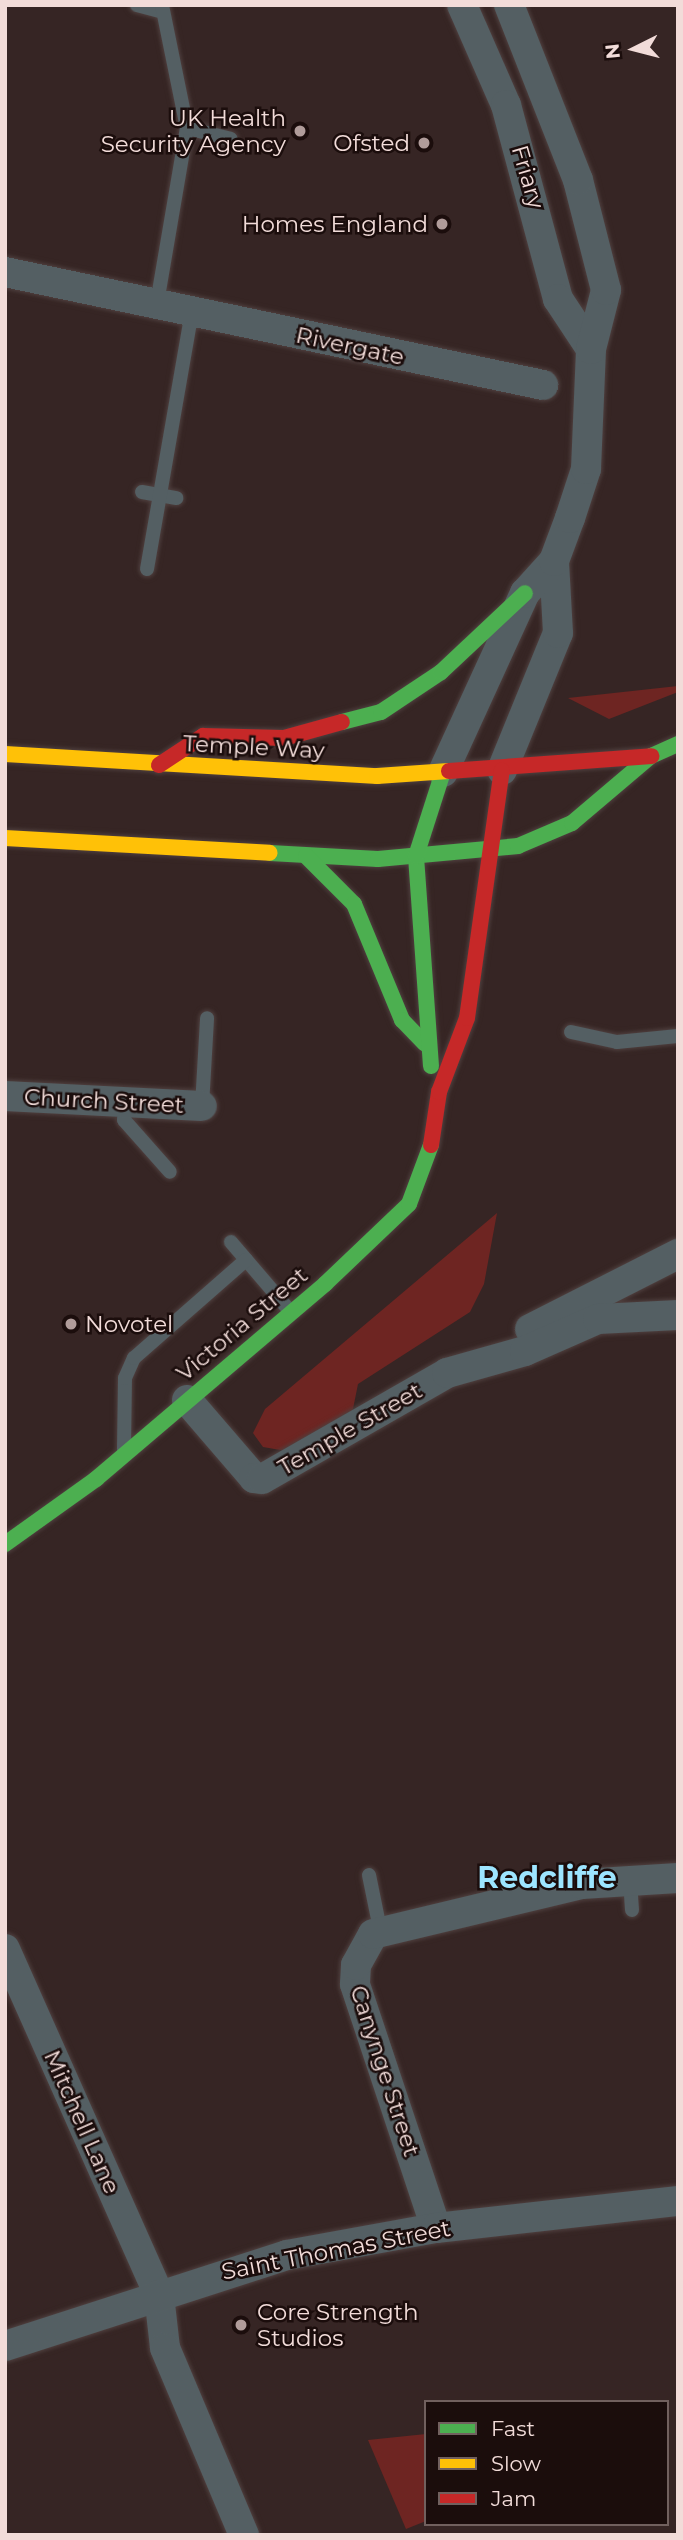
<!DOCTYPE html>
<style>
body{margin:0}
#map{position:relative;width:683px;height:2540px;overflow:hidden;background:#362524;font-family:Montserrat,sans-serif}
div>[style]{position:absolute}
.green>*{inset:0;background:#6e2522}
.roads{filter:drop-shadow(0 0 2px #4f403f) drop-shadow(0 0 2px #4f403f)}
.lane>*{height:14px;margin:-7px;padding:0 7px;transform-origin:7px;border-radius:7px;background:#545f63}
.street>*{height:30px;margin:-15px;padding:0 15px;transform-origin:15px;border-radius:15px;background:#545f63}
.fast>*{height:16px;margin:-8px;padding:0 8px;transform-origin:8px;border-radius:8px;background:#4caf50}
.slow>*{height:16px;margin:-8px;padding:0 8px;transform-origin:8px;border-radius:8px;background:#ffc107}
.jam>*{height:16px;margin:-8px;padding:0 8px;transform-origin:8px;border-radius:8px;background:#c62828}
.dots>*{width:19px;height:19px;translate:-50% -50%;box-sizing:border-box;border:4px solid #1b0d0c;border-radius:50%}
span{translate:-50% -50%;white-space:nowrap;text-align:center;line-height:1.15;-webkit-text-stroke:5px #1b0d0c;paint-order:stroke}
.poi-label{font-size:23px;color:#f2dcd9}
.right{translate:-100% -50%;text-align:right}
.left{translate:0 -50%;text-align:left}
.street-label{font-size:23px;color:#f2dcd9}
.district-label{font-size:30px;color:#9de5ff;font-weight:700}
.frame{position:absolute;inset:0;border:7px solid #f2dcd9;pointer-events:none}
.legend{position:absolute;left:424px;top:2400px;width:245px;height:126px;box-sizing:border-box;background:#1b0d0c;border:2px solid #71605e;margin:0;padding:9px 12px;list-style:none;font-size:21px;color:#f2dcd9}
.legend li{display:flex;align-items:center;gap:14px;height:35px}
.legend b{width:35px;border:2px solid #71605e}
.north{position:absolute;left:599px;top:14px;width:70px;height:70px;-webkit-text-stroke:5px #1b0d0c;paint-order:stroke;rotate:264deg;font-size:19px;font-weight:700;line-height:28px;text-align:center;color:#f2dcd9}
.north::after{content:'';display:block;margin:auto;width:24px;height:32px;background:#f2dcd9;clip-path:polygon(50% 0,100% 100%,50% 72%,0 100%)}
</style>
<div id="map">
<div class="green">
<div style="clip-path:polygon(678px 686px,678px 692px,609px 719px,568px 698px)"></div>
<div style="clip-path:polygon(497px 1213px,484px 1284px,470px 1312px,358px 1384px,352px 1414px,286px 1451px,263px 1447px,253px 1433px,265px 1409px)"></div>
<div style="clip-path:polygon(426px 2434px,426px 2521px,406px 2529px,368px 2440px)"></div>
</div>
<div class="roads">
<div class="lane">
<div style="left:137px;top:5px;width:24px;rotate:15deg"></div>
<div style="left:187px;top:128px;width:45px;rotate:14deg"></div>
<div style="left:157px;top:303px;width:178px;rotate:-80.3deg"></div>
<div style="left:187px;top:128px;width:126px;rotate:-101.5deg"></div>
<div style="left:142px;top:492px;width:35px;rotate:10deg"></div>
<div style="left:147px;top:569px;width:262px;rotate:-80.1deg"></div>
<div style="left:571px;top:1032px;width:47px;rotate:12.3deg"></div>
<div style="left:617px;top:1042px;width:61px;rotate:-5.6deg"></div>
<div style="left:125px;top:1102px;width:18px;rotate:93deg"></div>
<div style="left:124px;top:1120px;width:69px;rotate:48.5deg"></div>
<div style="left:202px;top:1106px;width:88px;rotate:-86.7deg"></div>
<div style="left:231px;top:1242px;width:91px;rotate:49.5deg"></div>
<div style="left:124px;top:1449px;width:71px;rotate:-89.2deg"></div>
<div style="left:125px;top:1378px;width:22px;rotate:-66deg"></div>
<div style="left:134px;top:1358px;width:149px;rotate:-41.2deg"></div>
<div style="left:369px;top:1875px;width:55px;rotate:78.5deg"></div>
<div style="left:630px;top:1881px;width:29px;rotate:86deg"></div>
</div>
<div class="street">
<div style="left:462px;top:5px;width:109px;rotate:66.3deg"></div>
<div style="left:506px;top:105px;width:201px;rotate:75deg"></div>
<div style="left:558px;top:299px;width:60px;rotate:56.6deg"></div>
<div style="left:5px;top:272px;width:550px;rotate:11.86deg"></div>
<div style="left:502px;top:770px;width:148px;rotate:-67.8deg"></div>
<div style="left:558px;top:633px;width:72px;rotate:-93.2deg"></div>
<div style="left:443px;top:772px;width:197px;rotate:-65.4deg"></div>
<div style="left:525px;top:593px;width:43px;rotate:-47.8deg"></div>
<div style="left:554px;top:561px;width:46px;rotate:-69.6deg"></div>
<div style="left:570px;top:518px;width:52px;rotate:-71.9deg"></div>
<div style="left:586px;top:469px;width:120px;rotate:-87.6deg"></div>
<div style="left:591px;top:349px;width:61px;rotate:-75.7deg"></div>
<div style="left:606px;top:290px;width:114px;rotate:-104.3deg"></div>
<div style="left:578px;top:180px;width:188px;rotate:-111.5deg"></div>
<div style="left:5px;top:1096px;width:197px;rotate:2.9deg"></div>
<div style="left:530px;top:1329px;width:166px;rotate:-26.9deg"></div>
<div style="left:187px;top:1400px;width:103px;rotate:49.3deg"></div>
<div style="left:254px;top:1478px;width:8px;rotate:7deg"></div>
<div style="left:262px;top:1479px;width:213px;rotate:-29.8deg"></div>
<div style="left:447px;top:1373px;width:81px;rotate:-15.8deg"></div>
<div style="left:525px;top:1351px;width:80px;rotate:-23.7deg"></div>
<div style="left:598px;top:1319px;width:80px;rotate:-2.9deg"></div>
<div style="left:5px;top:1949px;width:379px;rotate:66deg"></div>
<div style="left:159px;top:2295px;width:53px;rotate:83.5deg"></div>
<div style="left:165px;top:2348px;width:203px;rotate:67.1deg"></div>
<div style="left:436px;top:2228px;width:257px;rotate:-108.4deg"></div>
<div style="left:355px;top:1984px;width:19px;rotate:-87deg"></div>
<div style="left:356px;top:1965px;width:35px;rotate:-61deg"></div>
<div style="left:373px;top:1934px;width:215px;rotate:-13.5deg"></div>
<div style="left:582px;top:1884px;width:96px;rotate:-3.6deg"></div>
<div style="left:5px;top:2346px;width:296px;rotate:-17.9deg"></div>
<div style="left:287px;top:2255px;width:151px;rotate:-10.3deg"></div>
<div style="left:436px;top:2228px;width:244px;rotate:-6.4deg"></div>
</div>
<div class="fast">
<div style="left:342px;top:722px;width:40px;rotate:-14.4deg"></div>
<div style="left:381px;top:712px;width:72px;rotate:-33.7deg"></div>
<div style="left:441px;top:672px;width:115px;rotate:-43.2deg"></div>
<div style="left:270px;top:853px;width:108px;rotate:3.2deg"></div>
<div style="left:378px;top:859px;width:141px;rotate:-5.3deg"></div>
<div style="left:518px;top:846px;width:59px;rotate:-23.1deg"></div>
<div style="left:572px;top:823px;width:104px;rotate:-40.3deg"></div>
<div style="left:651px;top:756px;width:30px;rotate:-24deg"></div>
<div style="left:306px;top:856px;width:68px;rotate:45deg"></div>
<div style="left:354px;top:904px;width:126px;rotate:67.5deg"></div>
<div style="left:402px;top:1020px;width:33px;rotate:46deg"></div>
<div style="left:431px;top:1066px;width:211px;rotate:-94.1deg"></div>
<div style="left:416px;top:856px;width:88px;rotate:-72.2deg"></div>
<div style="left:5px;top:1544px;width:112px;rotate:-35.5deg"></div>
<div style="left:96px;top:1479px;width:301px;rotate:-40.4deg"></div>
<div style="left:325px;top:1284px;width:116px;rotate:-43.6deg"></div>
<div style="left:409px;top:1204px;width:63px;rotate:-69.6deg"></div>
</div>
<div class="slow">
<div style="left:5px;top:754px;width:373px;rotate:3.4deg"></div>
<div style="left:377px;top:776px;width:72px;rotate:-4deg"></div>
<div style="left:5px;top:838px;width:265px;rotate:3.2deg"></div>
</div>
<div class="jam">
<div style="left:159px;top:765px;width:53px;rotate:-33.4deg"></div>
<div style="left:203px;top:736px;width:81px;rotate:1.4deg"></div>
<div style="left:284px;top:738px;width:60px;rotate:-15.4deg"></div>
<div style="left:449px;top:771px;width:203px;rotate:-4.2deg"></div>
<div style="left:431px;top:1145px;width:54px;rotate:-81.4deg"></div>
<div style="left:439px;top:1092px;width:79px;rotate:-69.3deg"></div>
<div style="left:467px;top:1018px;width:250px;rotate:-82deg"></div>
</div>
</div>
<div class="dots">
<div style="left:300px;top:131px;background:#b09c9a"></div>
<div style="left:424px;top:143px;background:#b09c9a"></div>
<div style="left:442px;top:224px;background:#b09c9a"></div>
<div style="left:71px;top:1324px;background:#b09c9a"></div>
<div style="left:241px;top:2325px;background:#b09c9a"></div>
</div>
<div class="poi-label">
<span class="right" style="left:286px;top:131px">UK Health<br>Security Agency</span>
<span class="right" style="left:410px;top:143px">Ofsted</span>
<span class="right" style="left:428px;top:224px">Homes England</span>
<span class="left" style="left:85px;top:1324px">Novotel</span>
<span class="left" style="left:257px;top:2325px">Core Strength<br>Studios</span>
</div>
<div class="street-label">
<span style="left:528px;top:177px;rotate:74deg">Friary</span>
<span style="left:350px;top:346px;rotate:12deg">Rivergate</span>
<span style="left:254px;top:747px;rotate:3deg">Temple Way</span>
<span style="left:104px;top:1101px;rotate:3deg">Church Street</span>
<span style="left:242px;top:1324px;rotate:-40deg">Victoria Street</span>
<span style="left:350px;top:1429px;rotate:-30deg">Temple Street</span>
<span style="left:385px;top:2071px;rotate:72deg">Canynge Street</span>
<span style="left:82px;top:2122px;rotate:66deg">Mitchell Lane</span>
<span style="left:336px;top:2250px;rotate:-11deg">Saint Thomas Street</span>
</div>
<div class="district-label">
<span style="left:547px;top:1878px">Redcliffe</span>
</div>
<div class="frame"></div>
<ul class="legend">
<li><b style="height:9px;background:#4caf50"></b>Fast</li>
<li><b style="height:9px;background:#ffc107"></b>Slow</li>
<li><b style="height:9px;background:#c62828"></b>Jam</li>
</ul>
<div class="north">N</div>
</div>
